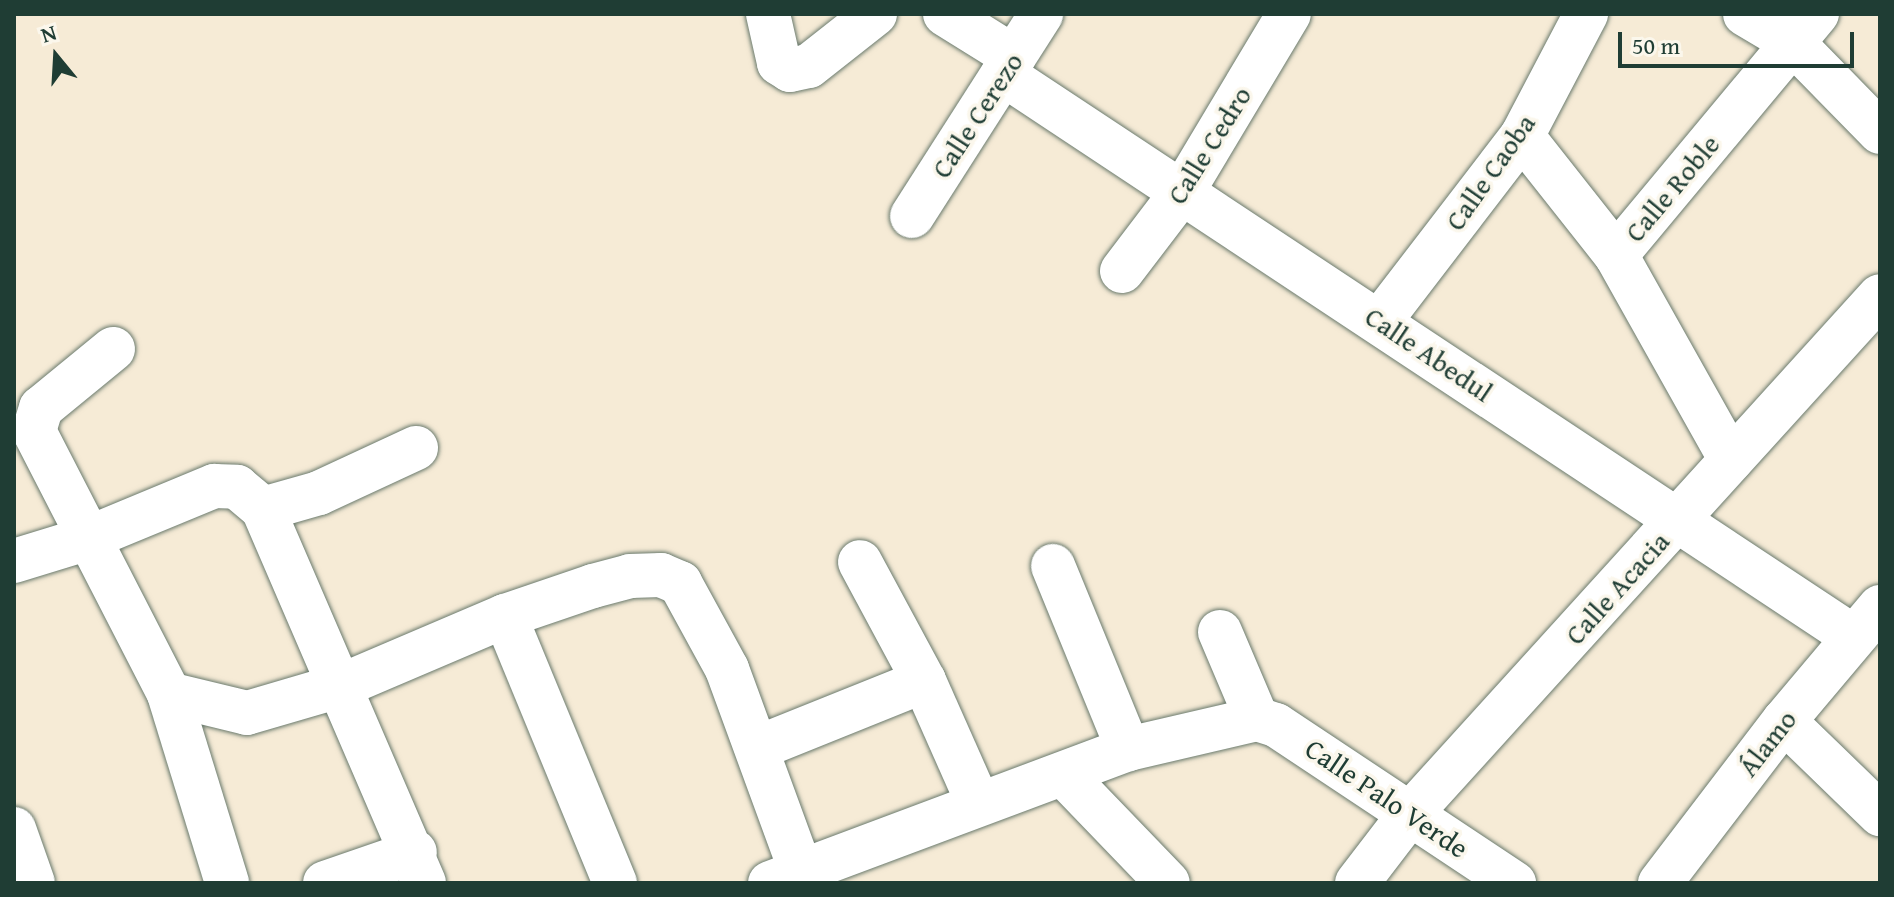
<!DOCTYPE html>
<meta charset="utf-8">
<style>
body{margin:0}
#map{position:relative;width:1894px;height:897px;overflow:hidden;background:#f6ebd6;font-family:"Gentium Book Plus",serif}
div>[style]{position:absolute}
.roads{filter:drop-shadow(0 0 2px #6a7a6d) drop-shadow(0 0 2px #6a7a6d)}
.minor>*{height:44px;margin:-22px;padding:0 22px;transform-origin:22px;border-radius:22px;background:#fff}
span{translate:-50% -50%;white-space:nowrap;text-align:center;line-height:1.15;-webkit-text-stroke:7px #fbf7ec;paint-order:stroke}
.street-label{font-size:28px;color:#1f3d34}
.frame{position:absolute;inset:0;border:16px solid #1f3d34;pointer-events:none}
.north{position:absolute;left:16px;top:16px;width:80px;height:80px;-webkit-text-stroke:6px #fbf7ec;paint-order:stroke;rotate:342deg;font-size:22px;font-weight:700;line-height:32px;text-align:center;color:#1f3d34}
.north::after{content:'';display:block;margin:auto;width:28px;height:36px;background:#1f3d34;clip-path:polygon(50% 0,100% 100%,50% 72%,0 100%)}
.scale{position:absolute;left:1618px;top:32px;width:236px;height:36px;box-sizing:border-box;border:4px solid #1f3d34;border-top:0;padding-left:10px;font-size:24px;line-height:28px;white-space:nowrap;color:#1f3d34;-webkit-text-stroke:6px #fbf7ec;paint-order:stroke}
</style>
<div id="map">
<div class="roads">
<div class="minor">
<div style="left:768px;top:14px;width:50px;rotate:77.3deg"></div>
<div style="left:779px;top:63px;width:13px;rotate:32deg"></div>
<div style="left:790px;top:70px;width:19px;rotate:-12deg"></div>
<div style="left:809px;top:66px;width:84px;rotate:-38.2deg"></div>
<div style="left:945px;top:14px;width:81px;rotate:31.9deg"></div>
<div style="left:1745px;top:14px;width:55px;rotate:30.8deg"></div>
<div style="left:1792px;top:42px;width:126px;rotate:45.6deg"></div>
<div style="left:1003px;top:74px;width:1018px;rotate:33.5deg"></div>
<div style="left:1522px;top:136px;width:152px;rotate:51.7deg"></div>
<div style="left:1616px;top:255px;width:235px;rotate:60.7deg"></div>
<div style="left:912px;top:216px;width:240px;rotate:-57.4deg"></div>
<div style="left:1616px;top:255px;width:314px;rotate:-50.2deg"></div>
<div style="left:1122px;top:271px;width:101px;rotate:-52.7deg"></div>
<div style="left:1183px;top:191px;width:206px;rotate:-59.1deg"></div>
<div style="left:1380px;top:321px;width:233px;rotate:-52.5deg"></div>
<div style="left:1522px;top:136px;width:138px;rotate:-62.3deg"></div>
<div style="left:113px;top:349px;width:93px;rotate:140.7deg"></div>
<div style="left:41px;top:408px;width:24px;rotate:107deg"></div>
<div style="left:34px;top:431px;width:296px;rotate:62.8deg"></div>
<div style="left:169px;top:694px;width:198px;rotate:72.9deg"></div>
<div style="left:263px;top:509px;width:58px;rotate:-15.9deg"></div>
<div style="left:319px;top:493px;width:107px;rotate:-24.9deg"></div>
<div style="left:14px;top:561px;width:75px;rotate:-17deg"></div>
<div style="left:86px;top:539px;width:139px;rotate:-22.5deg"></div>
<div style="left:214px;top:486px;width:23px;rotate:2deg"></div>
<div style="left:237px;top:487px;width:34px;rotate:40deg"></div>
<div style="left:263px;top:509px;width:407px;rotate:66.7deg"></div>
<div style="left:1053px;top:566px;width:198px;rotate:67.7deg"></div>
<div style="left:505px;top:616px;width:289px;rotate:67.6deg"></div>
<div style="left:1220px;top:632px;width:95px;rotate:67deg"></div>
<div style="left:924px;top:681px;width:133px;rotate:66.1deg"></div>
<div style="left:169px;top:694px;width:80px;rotate:13.7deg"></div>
<div style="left:247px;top:713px;width:100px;rotate:-16.3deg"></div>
<div style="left:343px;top:685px;width:176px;rotate:-23.1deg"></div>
<div style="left:505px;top:616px;width:93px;rotate:-18.8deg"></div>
<div style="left:593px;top:586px;width:38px;rotate:-15deg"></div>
<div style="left:630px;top:576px;width:31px;rotate:-2deg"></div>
<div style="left:661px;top:575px;width:21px;rotate:23deg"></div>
<div style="left:680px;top:583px;width:98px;rotate:61.3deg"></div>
<div style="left:727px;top:669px;width:213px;rotate:69.9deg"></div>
<div style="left:1257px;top:719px;width:20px;rotate:18deg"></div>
<div style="left:1276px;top:725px;width:286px;rotate:33.6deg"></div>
<div style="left:1784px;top:721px;width:134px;rotate:44.1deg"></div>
<div style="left:757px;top:748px;width:180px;rotate:-21.9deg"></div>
<div style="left:924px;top:681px;width:135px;rotate:-118.3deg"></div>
<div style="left:1063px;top:774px;width:151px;rotate:46.1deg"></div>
<div style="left:14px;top:829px;width:57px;rotate:70.6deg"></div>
<div style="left:325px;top:883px;width:95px;rotate:-19deg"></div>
<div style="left:770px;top:883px;width:382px;rotate:-20.5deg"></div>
<div style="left:1128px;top:749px;width:132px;rotate:-13.1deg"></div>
<div style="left:1357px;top:883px;width:87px;rotate:-52.5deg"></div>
<div style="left:1410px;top:814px;width:699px;rotate:-47.78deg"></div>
<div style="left:1660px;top:883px;width:204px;rotate:-52.6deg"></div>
<div style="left:1784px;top:721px;width:149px;rotate:-49.9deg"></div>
</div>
</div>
<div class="street-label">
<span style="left:977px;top:115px;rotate:-57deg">Calle Cerezo</span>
<span style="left:1209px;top:145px;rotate:-58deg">Calle Cedro</span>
<span style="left:1490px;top:172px;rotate:-55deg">Calle Caoba</span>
<span style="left:1672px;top:188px;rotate:-50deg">Calle Roble</span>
<span style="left:1429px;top:354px;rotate:34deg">Calle Abedul</span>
<span style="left:1617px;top:588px;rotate:-48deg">Calle Acacia</span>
<span style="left:1767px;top:743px;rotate:-52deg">Álamo</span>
<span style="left:1387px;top:798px;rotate:34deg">Calle Palo Verde</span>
</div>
<div class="frame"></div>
<div class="north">N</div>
<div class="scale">50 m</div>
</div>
